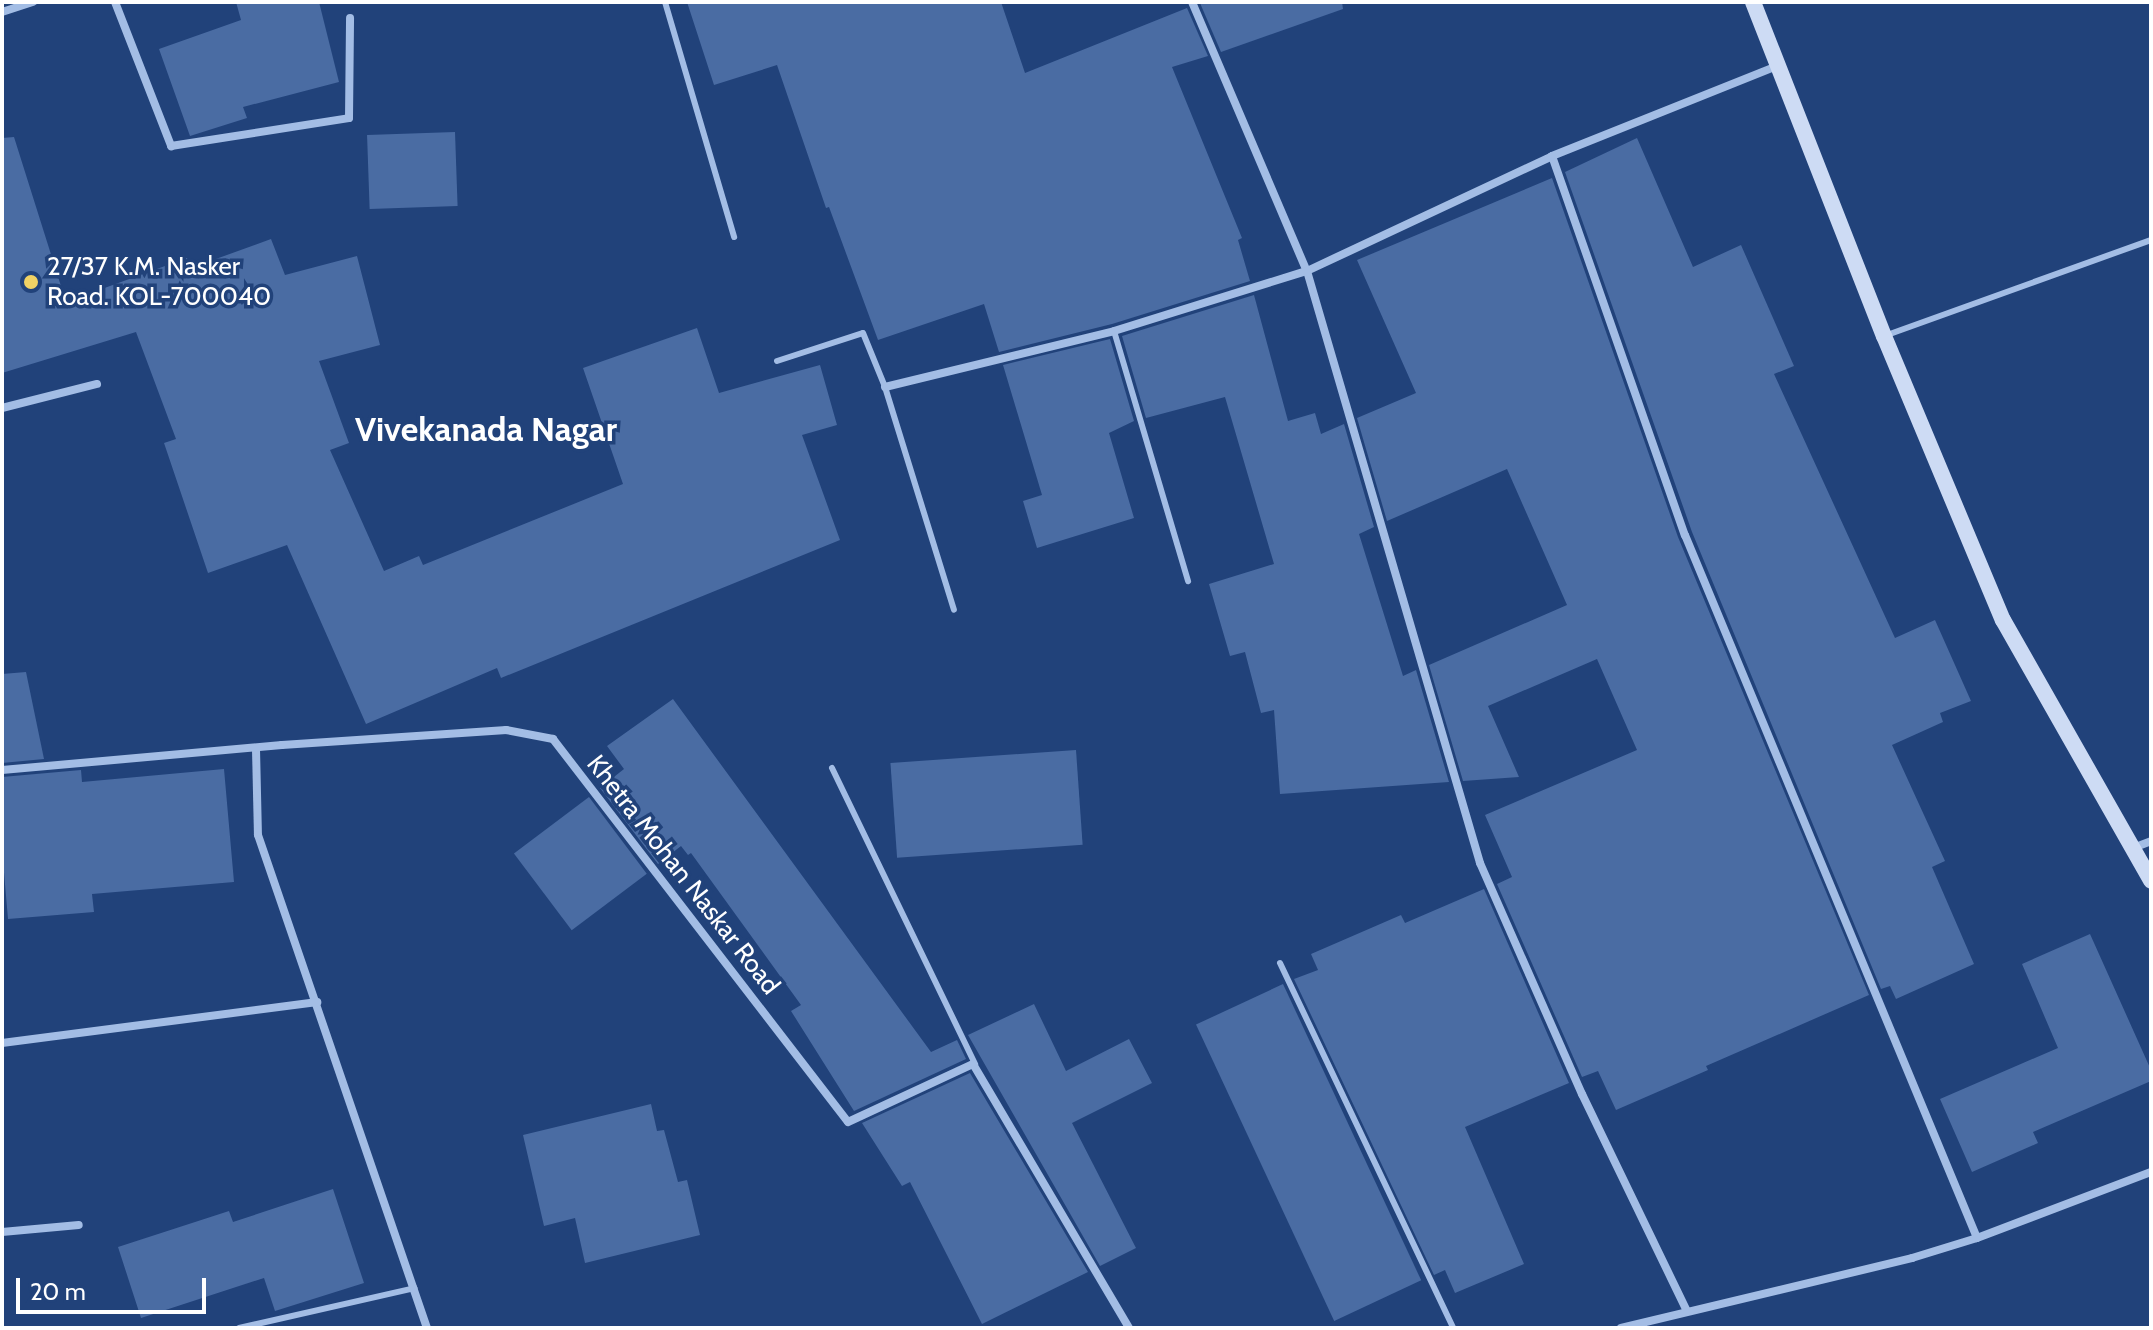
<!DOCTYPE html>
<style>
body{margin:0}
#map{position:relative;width:2153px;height:1330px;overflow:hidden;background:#21427a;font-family:Cabin,sans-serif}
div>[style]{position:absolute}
.building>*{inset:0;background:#4a6ca3;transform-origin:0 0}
.lane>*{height:6px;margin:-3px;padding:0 3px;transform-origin:3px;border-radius:3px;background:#a3bde5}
.street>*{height:8px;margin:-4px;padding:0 4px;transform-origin:4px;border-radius:4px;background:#a3bde5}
.secondary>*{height:16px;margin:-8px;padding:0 8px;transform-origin:8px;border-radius:8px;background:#cddbf4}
.dots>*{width:22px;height:22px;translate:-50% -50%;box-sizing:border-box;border:4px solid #21427a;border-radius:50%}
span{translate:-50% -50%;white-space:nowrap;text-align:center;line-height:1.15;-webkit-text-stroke:7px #21427a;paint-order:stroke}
.poi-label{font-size:26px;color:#fff}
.left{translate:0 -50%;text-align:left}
.street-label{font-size:26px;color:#fff}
.district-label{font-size:34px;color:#fff;font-weight:700}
.frame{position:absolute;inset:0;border:4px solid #fff;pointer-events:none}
.scale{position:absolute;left:16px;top:1278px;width:190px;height:36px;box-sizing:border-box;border:4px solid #fff;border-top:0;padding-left:10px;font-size:24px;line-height:28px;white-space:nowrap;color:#fff;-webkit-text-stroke:6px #21427a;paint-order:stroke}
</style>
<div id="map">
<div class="building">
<div style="clip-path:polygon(236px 2px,319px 2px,339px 82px,243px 107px,247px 118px,190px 136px,159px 49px,241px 20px)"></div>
<div style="clip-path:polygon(687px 2px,1001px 2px,1025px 73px,1187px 8px,1208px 56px,1172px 67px,1242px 238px,1238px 240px,1250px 281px,1112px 324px,999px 352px,984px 304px,878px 340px,829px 207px,826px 208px,777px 65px,714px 85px)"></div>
<div style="clip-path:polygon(1342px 2px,1343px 9px,1221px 52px,1200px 3px)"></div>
<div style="left:455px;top:132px;width:74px;height:88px;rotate:88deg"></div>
<div style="clip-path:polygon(14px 137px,66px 302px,187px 258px,191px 268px,271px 239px,285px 275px,357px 256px,380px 345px,319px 361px,349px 443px,330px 450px,384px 571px,419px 556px,423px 565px,623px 484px,583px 368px,697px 328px,719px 393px,820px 365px,837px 425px,802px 435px,840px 540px,501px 678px,497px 668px,366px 724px,287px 545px,208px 573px,164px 443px,176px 439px,136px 332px,2px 373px,2px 138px)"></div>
<div style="clip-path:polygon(1637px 138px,1693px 267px,1741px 245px,1794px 366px,1774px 374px,1895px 638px,1935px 620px,1971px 701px,1940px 713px,1943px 722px,1892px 745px,1945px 861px,1932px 867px,1974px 964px,1896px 999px,1890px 986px,1881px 989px,1692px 532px,1565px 172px)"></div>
<div style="clip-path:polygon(1552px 178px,1678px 537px,1869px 995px,1706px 1066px,1708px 1070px,1616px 1110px,1598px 1071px,1582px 1077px,1497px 884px,1512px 877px,1485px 815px,1637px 750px,1597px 659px,1488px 706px,1519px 777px,1463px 781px,1429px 665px,1567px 605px,1507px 469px,1387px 521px,1357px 418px,1416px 393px,1357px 260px)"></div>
<div style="clip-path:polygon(1254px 295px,1288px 421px,1315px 413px,1321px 434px,1344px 424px,1374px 527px,1359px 534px,1403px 676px,1416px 670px,1449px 782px,1280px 794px,1274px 710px,1261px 713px,1245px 652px,1230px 656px,1209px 584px,1274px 564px,1225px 397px,1146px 418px,1122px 336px)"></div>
<div style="clip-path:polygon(1110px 339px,1134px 421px,1109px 433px,1134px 518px,1037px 548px,1023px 501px,1042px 495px,1003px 365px)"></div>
<div style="clip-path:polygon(26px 672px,44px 759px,2px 763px,2px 674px)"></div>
<div style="clip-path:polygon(673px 699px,931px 1052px,957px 1040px,966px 1059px,854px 1111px,791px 1011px,801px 1005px,691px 853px,688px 855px,681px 846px,658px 864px,600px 788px,624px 769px,607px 746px)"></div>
<div style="left:1076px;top:750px;width:95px;height:186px;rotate:86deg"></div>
<div style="clip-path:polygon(224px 769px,234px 882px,92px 894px,94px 912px,8px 919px,2px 849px,2px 777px,81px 770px,82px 782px)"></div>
<div style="left:589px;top:797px;width:96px;height:94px;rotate:53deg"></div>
<div style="clip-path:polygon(1484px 889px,1569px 1083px,1465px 1127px,1524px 1264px,1455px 1293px,1445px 1270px,1434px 1275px,1294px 979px,1318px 970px,1311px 954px,1401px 915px,1405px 923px)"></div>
<div style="clip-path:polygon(2090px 934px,2151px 1070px,2151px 1081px,2033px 1132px,2038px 1143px,1972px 1172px,1940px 1099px,2058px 1048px,2022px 964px)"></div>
<div style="left:1283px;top:984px;width:327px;height:96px;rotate:65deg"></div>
<div style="clip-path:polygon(1034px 1004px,1066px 1071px,1129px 1039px,1152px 1083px,1072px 1123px,1136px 1248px,1100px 1266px,968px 1035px)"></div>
<div style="clip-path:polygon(970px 1073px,1088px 1272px,982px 1324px,910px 1182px,902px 1186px,862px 1123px)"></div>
<div style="clip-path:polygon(651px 1104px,657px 1131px,664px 1130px,678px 1182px,687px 1180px,700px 1235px,585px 1263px,575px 1218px,544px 1226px,523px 1135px)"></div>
<div style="clip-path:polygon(333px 1189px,364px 1283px,275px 1311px,264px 1278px,141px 1318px,118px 1247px,229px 1211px,233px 1222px)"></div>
</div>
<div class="lane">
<div style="left:665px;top:2px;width:245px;rotate:73.6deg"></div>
<div style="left:1114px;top:331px;width:261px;rotate:73.5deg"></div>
<div style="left:1887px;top:335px;width:281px;rotate:-19.8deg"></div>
<div style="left:777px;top:361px;width:90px;rotate:-18deg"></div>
<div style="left:863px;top:333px;width:58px;rotate:67.8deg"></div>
<div style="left:885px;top:387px;width:233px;rotate:72.8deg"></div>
<div style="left:832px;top:768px;width:329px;rotate:64.2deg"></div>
<div style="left:1280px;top:963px;width:404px;rotate:64.6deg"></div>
<div style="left:239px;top:1328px;width:180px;rotate:-12.8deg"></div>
</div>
<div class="street">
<div style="left:115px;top:2px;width:155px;rotate:68.7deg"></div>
<div style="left:171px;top:146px;width:180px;rotate:-8.9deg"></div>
<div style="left:349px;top:118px;width:100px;rotate:-89.4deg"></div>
<div style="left:1192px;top:2px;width:293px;rotate:66.9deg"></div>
<div style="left:1307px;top:271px;width:617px;rotate:73.71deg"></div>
<div style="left:1480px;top:863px;width:253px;rotate:66.2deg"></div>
<div style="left:1582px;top:1094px;width:241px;rotate:64.2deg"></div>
<div style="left:2px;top:12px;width:33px;rotate:-18deg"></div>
<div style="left:1552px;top:156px;width:402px;rotate:70.7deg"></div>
<div style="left:1685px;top:535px;width:761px;rotate:67.44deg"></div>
<div style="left:885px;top:387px;width:236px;rotate:-13.7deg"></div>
<div style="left:1114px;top:331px;width:202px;rotate:-17.3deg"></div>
<div style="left:1307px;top:271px;width:271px;rotate:-25.1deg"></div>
<div style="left:1552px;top:156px;width:242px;rotate:-21.8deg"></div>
<div style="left:2px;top:408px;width:98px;rotate:-14.2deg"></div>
<div style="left:256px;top:749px;width:86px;rotate:88.7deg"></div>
<div style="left:258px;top:835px;width:521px;rotate:71.08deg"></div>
<div style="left:2px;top:770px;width:281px;rotate:-5.1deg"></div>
<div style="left:282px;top:745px;width:225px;rotate:-3.8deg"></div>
<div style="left:506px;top:730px;width:48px;rotate:10.8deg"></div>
<div style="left:553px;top:739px;width:483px;rotate:52.4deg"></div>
<div style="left:848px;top:1122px;width:138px;rotate:-24.9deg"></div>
<div style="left:973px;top:1064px;width:307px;rotate:59.4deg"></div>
<div style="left:2133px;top:848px;width:19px;rotate:-21deg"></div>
<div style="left:2px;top:1043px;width:318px;rotate:-7.4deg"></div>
<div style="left:2px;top:1232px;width:77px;rotate:-5.2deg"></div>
<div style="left:1621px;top:1328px;width:299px;rotate:-13.5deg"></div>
<div style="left:1912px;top:1258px;width:68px;rotate:-17.1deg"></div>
<div style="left:1977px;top:1238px;width:186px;rotate:-20.8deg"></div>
</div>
<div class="secondary">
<div style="left:1753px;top:2px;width:359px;rotate:68.6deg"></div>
<div style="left:1884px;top:336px;width:308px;rotate:67.3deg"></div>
<div style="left:2003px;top:620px;width:300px;rotate:60.4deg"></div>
</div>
<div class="dots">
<div style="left:31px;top:282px;background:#f1d265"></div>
</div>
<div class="poi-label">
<span class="left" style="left:47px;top:282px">27/37 K.M. Nasker<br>Road. KOL-700040</span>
</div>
<div class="street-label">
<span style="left:683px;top:875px;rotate:52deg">Khetra Mohan Naskar Road</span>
</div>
<div class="district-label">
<span style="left:486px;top:430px">Vivekanada Nagar</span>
</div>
<div class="frame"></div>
<div class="scale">20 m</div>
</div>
